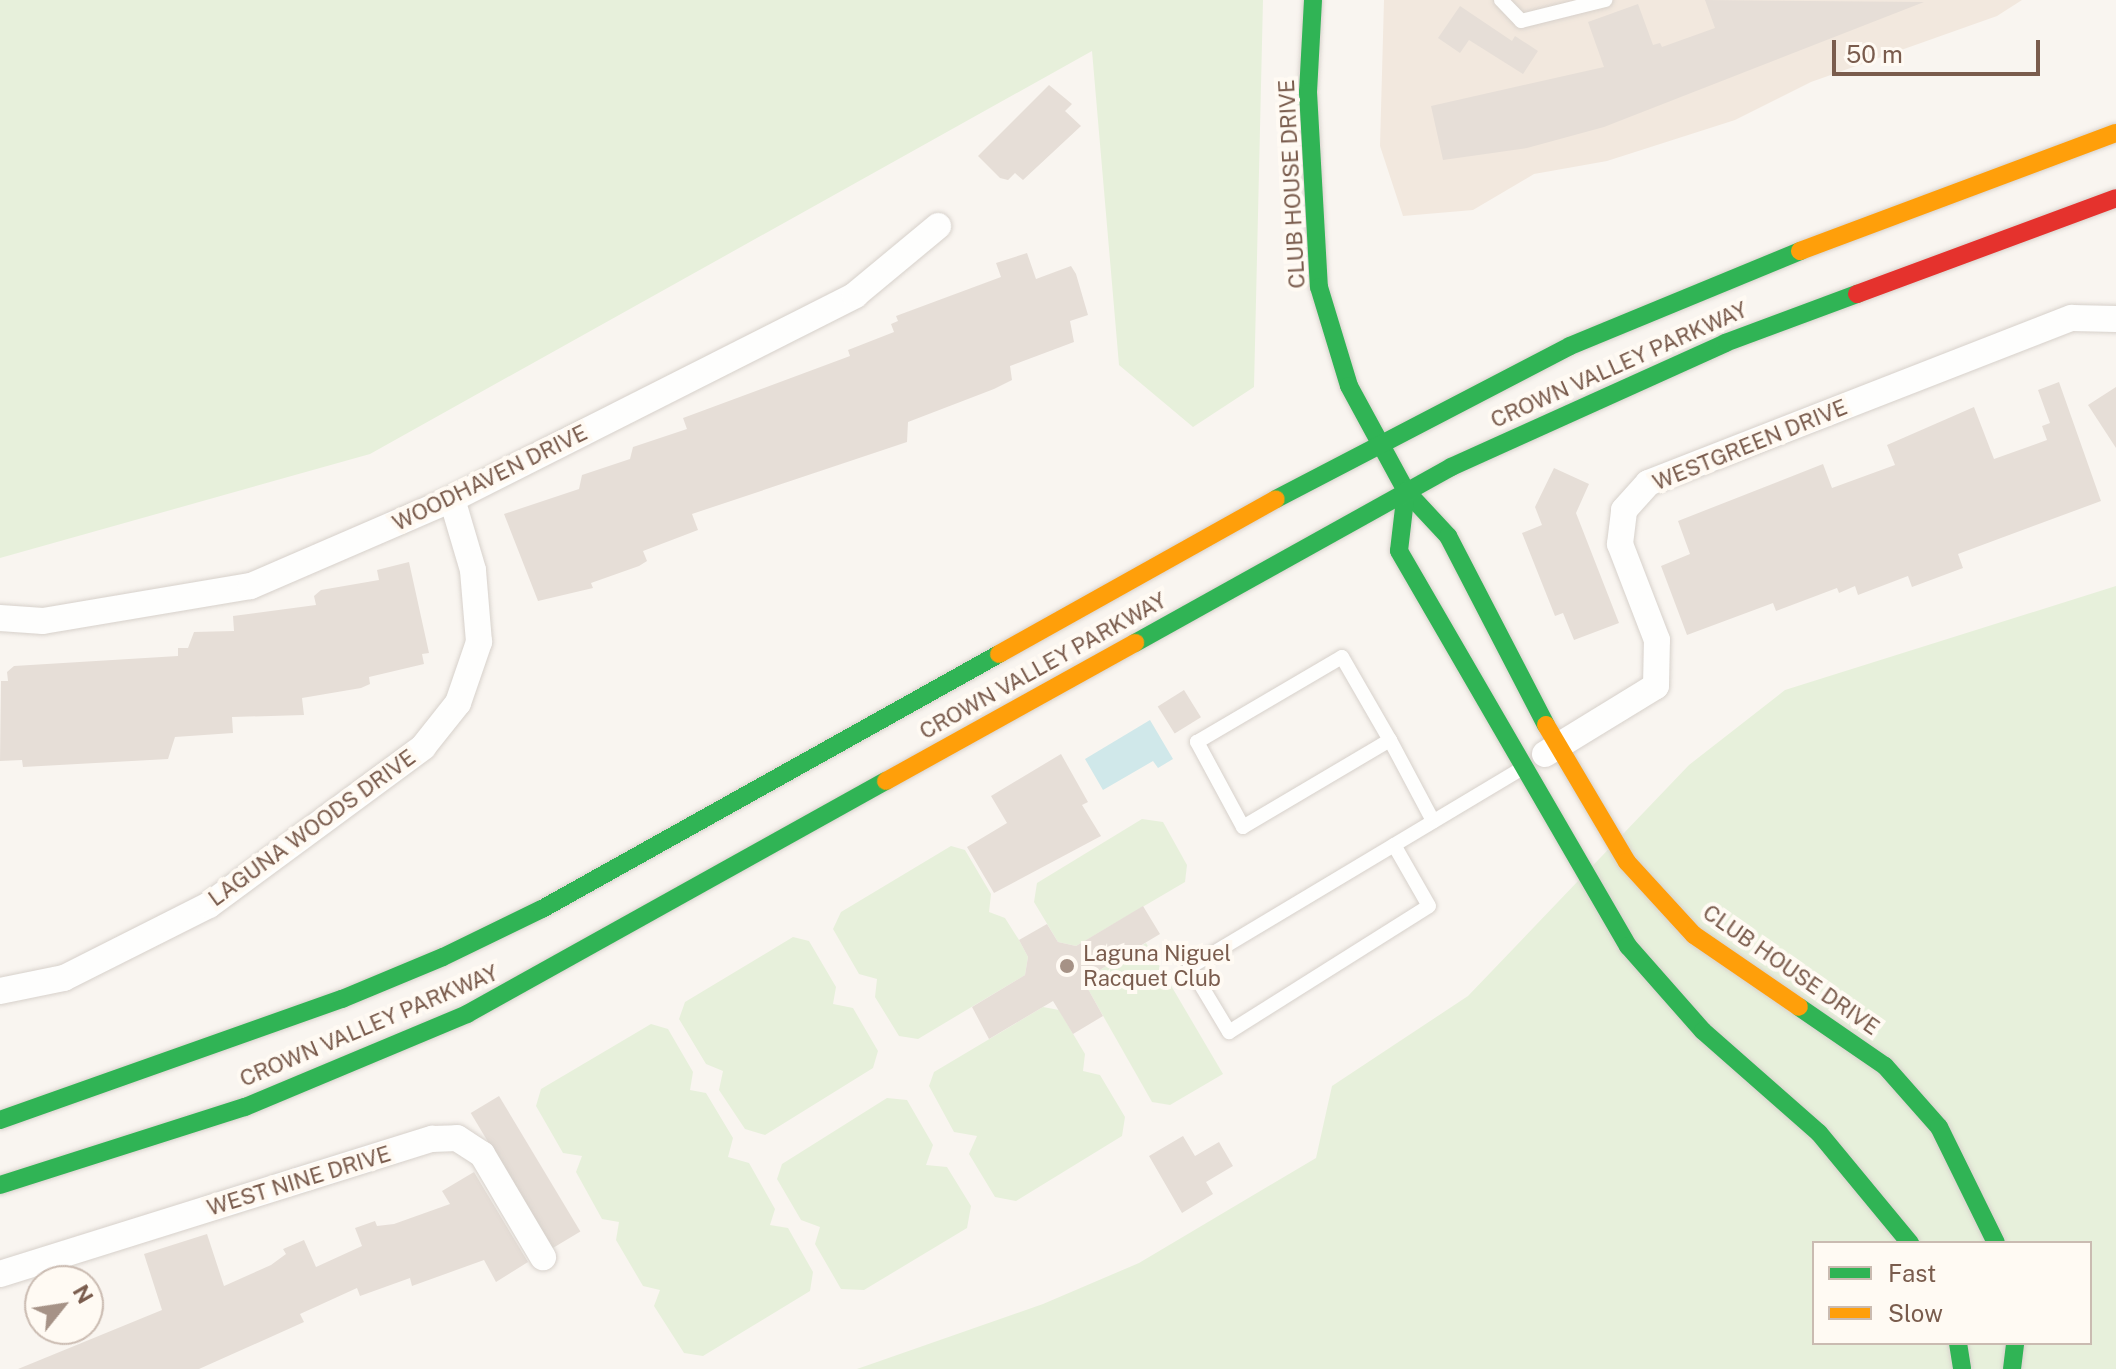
<!DOCTYPE html>
<style>
body{margin:0}
#map{position:relative;width:2116px;height:1369px;overflow:hidden;background:#f9f5f0;font-family:"Public Sans",sans-serif}
div>[style]{position:absolute}
.residential>*{inset:0;background:#f2e8de}
.green>*{inset:0;background:#e7f0db}
.water>*{inset:0;background:#d0e8ea}
.building>*{inset:0;background:#e6ded7;transform-origin:0 0}
.roads{filter:drop-shadow(0 0 2px #d7d1cb) drop-shadow(0 0 2px #d7d1cb)}
.lane>*{height:14px;margin:-7px;padding:0 7px;transform-origin:7px;border-radius:7px;background:#fefefd}
.street>*{height:26px;margin:-13px;padding:0 13px;transform-origin:13px;border-radius:13px;background:#fefefd}
.fast>*{height:18px;margin:-9px;padding:0 9px;transform-origin:9px;border-radius:9px;background:#30b455}
.slow>*{height:18px;margin:-9px;padding:0 9px;transform-origin:9px;border-radius:9px;background:#ff9f0a}
.jam>*{height:18px;margin:-9px;padding:0 9px;transform-origin:9px;border-radius:9px;background:#e5322d}
.dots>*{width:22px;height:22px;translate:-50% -50%;box-sizing:border-box;border:4px solid #fffaf3;border-radius:50%}
span{translate:-50% -50%;white-space:nowrap;text-align:center;line-height:1.15;-webkit-text-stroke:8px #fffaf3;paint-order:stroke}
.street-label{font-size:22px;color:#7a5c4d}
.poi-label{font-size:22px;color:#7a5c4d}
.left{translate:0 -50%;text-align:left}
.legend{position:absolute;left:1812px;top:1241px;width:280px;height:104px;box-sizing:border-box;background:#fffaf3;border:2px solid #cabbb1;margin:0;padding:10px 14px;list-style:none;font-size:24px;color:#7a5c4d}
.legend li{display:flex;align-items:center;gap:16px;height:40px}
.legend b{width:40px;border:2px solid #cabbb1}
.north{position:absolute;left:24px;top:1265px;width:80px;height:80px;box-sizing:border-box;background:#fffaf3;border:2px solid #cabbb1;border-radius:50%;rotate:60deg;font-size:22px;font-weight:700;line-height:32px;text-align:center;color:#7a5c4d}
.north::after{content:'';display:block;margin:auto;width:28px;height:36px;background:#a69286;clip-path:polygon(50% 0,100% 100%,50% 72%,0 100%)}
.scale{position:absolute;left:1832px;top:40px;width:208px;height:36px;box-sizing:border-box;border:4px solid #7a5c4d;border-top:0;padding-left:10px;font-size:24px;line-height:28px;white-space:nowrap;color:#7a5c4d;-webkit-text-stroke:6px #fffaf3;paint-order:stroke}
</style>
<div id="map">
<div class="residential">
<div style="clip-path:polygon(1384px 0,2022px 0,1997px 16px,1811px 82px,1735px 120px,1607px 161px,1534px 174px,1473px 210px,1403px 216px,1380px 146px)"></div>
</div>
<div class="green">
<div style="clip-path:polygon(0 0,1263px 0,1254px 387px,1193px 427px,1119px 365px,1092px 51px,370px 454px,0 558px)"></div>
<div style="clip-path:polygon(evenodd,2116px 586px,2116px 1369px,857px 1369px,1043px 1304px,1139px 1263px,1316px 1158px,1332px 1086px,1468px 996px,1689px 765px,1785px 690px,2116px 586px,1814px 1243px,2090px 1243px,2090px 1343px,1814px 1343px,1814px 1243px)"></div>
<div style="clip-path:polygon(1142px 819px,1163px 822px,1187px 865px,1185px 882px,1076px 946px,1058px 942px,1034px 902px,1037px 883px)"></div>
<div style="clip-path:polygon(951px 846px,965px 850px,991px 894px,989px 912px,1005px 918px,1019px 940px,1028px 957px,1025px 975px,918px 1039px,899px 1036px,875px 997px,877px 979px,859px 974px,833px 929px,841px 912px)"></div>
<div style="clip-path:polygon(793px 937px,809px 941px,836px 987px,833px 1004px,853px 1008px,878px 1051px,873px 1068px,765px 1135px,745px 1129px,719px 1090px,723px 1071px,706px 1064px,679px 1019px,685px 1002px)"></div>
<div style="clip-path:polygon(1146px 943px,1223px 1074px,1170px 1105px,1152px 1102px,1089px 991px,1091px 975px)"></div>
<div style="clip-path:polygon(1043px 1007px,1059px 1010px,1085px 1054px,1083px 1071px,1100px 1075px,1125px 1117px,1122px 1136px,1016px 1201px,995px 1197px,969px 1154px,977px 1136px,954px 1132px,929px 1086px,934px 1072px)"></div>
<div style="clip-path:polygon(651px 1024px,668px 1029px,693px 1072px,690px 1090px,706px 1093px,733px 1138px,728px 1157px,749px 1163px,775px 1209px,770px 1225px,788px 1228px,813px 1272px,810px 1291px,703px 1356px,684px 1353px,654px 1306px,660px 1290px,643px 1286px,616px 1240px,619px 1222px,602px 1219px,576px 1172px,582px 1156px,563px 1153px,536px 1106px,541px 1089px)"></div>
<div style="clip-path:polygon(887px 1098px,907px 1100px,933px 1145px,926px 1165px,947px 1167px,971px 1206px,967px 1228px,864px 1290px,841px 1289px,815px 1244px,820px 1227px,801px 1220px,777px 1179px,782px 1164px)"></div>
</div>
<div class="water">
<div style="clip-path:polygon(1150px 720px,1173px 759px,1158px 768px,1153px 761px,1103px 790px,1085px 759px)"></div>
</div>
<div class="building">
<div style="clip-path:polygon(1705px 0,1924px 2px,1604px 127px,1527px 148px,1443px 160px,1431px 106px,1604px 67px,1588px 22px,1638px 4px,1653px 45px,1660px 43px,1662px 47px,1715px 28px)"></div>
<div style="clip-path:polygon(1460px 6px,1512px 41px,1515px 36px,1538px 51px,1523px 74px,1469px 40px,1460px 53px,1438px 38px)"></div>
<div style="clip-path:polygon(1049px 85px,1072px 104px,1065px 111px,1081px 126px,1023px 180px,1015px 173px,1008px 180px,1000px 178px,978px 156px)"></div>
<div style="clip-path:polygon(1027px 253px,1036px 279px,1071px 266px,1076px 274px,1088px 315px,1070px 321px,1074px 342px,1010px 366px,1012px 380px,994px 389px,908px 422px,907px 442px,692px 514px,698px 530px,643px 551px,647px 561px,639px 566px,591px 583px,593px 588px,538px 601px,504px 514px,579px 489px,582px 475px,630px 459px,633px 447px,687px 429px,683px 418px,850px 356px,848px 350px,894px 332px,891px 324px,898px 321px,896px 316px,1001px 277px,996px 263px)"></div>
<div style="clip-path:polygon(2059px 382px,2101px 501px,1958px 554px,1963px 568px,1912px 587px,1908px 576px,1858px 595px,1855px 586px,1839px 593px,1837px 588px,1776px 611px,1773px 603px,1687px 635px,1661px 566px,1690px 554px,1678px 521px,1823px 464px,1832px 488px,1895px 465px,1887px 445px,1974px 407px,1994px 459px,2047px 440px,2042px 426px,2050px 423px,2038px 390px)"></div>
<div style="clip-path:polygon(2116px 387px,2116px 448px,2088px 405px)"></div>
<div style="clip-path:polygon(1554px 468px,1589px 484px,1576px 513px,1619px 623px,1574px 640px,1563px 613px,1555px 616px,1522px 533px,1542px 525px,1535px 507px)"></div>
<div style="clip-path:polygon(409px 562px,429px 653px,422px 654px,424px 664px,369px 677px,370px 684px,361px 688px,302px 698px,304px 715px,232px 717px,233px 733px,175px 737px,168px 759px,23px 767px,22px 760px,0 761px,1px 681px,8px 681px,7px 672px,14px 666px,178px 656px,178px 648px,188px 648px,194px 632px,234px 631px,233px 616px,316px 605px,314px 596px,321px 590px,379px 580px,377px 570px)"></div>
<div style="left:1184px;top:690px;width:32px;height:31px;rotate:58deg"></div>
<div style="clip-path:polygon(1061px 754px,1088px 802px,1082px 805px,1101px 836px,994px 893px,967px 847px,1007px 823px,991px 796px)"></div>
<div style="clip-path:polygon(1143px 906px,1160px 934px,1083px 980px,1103px 1016px,1073px 1034px,1053px 1001px,989px 1039px,972px 1007px,1025px 975px,1028px 957px,1019px 940px,1047px 924px,1058px 942px,1076px 946px)"></div>
<div style="left:499px;top:1096px;width:158px;height:33px;rotate:59deg"></div>
<div style="clip-path:polygon(1183px 1136px,1195px 1156px,1219px 1142px,1233px 1166px,1206px 1182px,1213px 1194px,1182px 1213px,1149px 1156px)"></div>
<div style="clip-path:polygon(474px 1172px,528px 1262px,496px 1282px,484px 1260px,412px 1286px,410px 1278px,360px 1296px,357px 1288px,300px 1314px,304px 1322px,199px 1369px,18px 1369px,162px 1310px,144px 1254px,207px 1234px,224px 1286px,271px 1265px,286px 1254px,283px 1249px,304px 1240px,316px 1267px,362px 1246px,355px 1228px,375px 1221px,377px 1226px,394px 1224px,450px 1204px,442px 1191px)"></div>
</div>
<div class="roads">
<div class="lane">
<div style="left:1501px;top:0;width:29px;rotate:46deg"></div>
<div style="left:1521px;top:21px;width:87px;rotate:-14deg"></div>
<div style="left:1390px;top:740px;width:171px;rotate:149.4deg"></div>
<div style="left:1243px;top:827px;width:97px;rotate:-118.4deg"></div>
<div style="left:1197px;top:742px;width:168px;rotate:-30.4deg"></div>
<div style="left:1342px;top:657px;width:96px;rotate:60deg"></div>
<div style="left:1390px;top:740px;width:92px;rotate:62deg"></div>
<div style="left:1394px;top:845px;width:238px;rotate:149.1deg"></div>
<div style="left:1190px;top:967px;width:76px;rotate:59deg"></div>
<div style="left:1229px;top:1032px;width:236px;rotate:-32.2deg"></div>
<div style="left:1429px;top:906px;width:70px;rotate:-119.8deg"></div>
<div style="left:1394px;top:845px;width:148px;rotate:-30.9deg"></div>
</div>
<div class="street">
<div style="left:0;top:618px;width:43px;rotate:4deg"></div>
<div style="left:43px;top:621px;width:211px;rotate:-9.6deg"></div>
<div style="left:251px;top:586px;width:219px;rotate:-23.4deg"></div>
<div style="left:452px;top:499px;width:452px;rotate:-26.8deg"></div>
<div style="left:855px;top:295px;width:108px;rotate:-39.7deg"></div>
<div style="left:1545px;top:754px;width:130px;rotate:-31.5deg"></div>
<div style="left:1656px;top:686px;width:46px;rotate:-88.8deg"></div>
<div style="left:1657px;top:640px;width:103px;rotate:-111.1deg"></div>
<div style="left:1620px;top:544px;width:34px;rotate:-83deg"></div>
<div style="left:1624px;top:510px;width:36px;rotate:-48deg"></div>
<div style="left:1648px;top:483px;width:455px;rotate:-21.3deg"></div>
<div style="left:2072px;top:318px;width:44px;rotate:1.3deg"></div>
<div style="left:0;top:991px;width:65px;rotate:-11.5deg"></div>
<div style="left:64px;top:978px;width:162px;rotate:-26.7deg"></div>
<div style="left:209px;top:905px;width:266px;rotate:-36.4deg"></div>
<div style="left:423px;top:747px;width:56px;rotate:-51.5deg"></div>
<div style="left:458px;top:703px;width:65px;rotate:-71deg"></div>
<div style="left:479px;top:642px;width:72px;rotate:-94.8deg"></div>
<div style="left:473px;top:570px;width:74px;rotate:-106.5deg"></div>
<div style="left:0;top:1274px;width:453px;rotate:-17.4deg"></div>
<div style="left:432px;top:1139px;width:25px;rotate:-2deg"></div>
<div style="left:457px;top:1138px;width:30px;rotate:33deg"></div>
<div style="left:482px;top:1154px;width:120px;rotate:59.4deg"></div>
</div>
<div class="fast">
<div style="left:1313px;top:0;width:92px;rotate:93.1deg"></div>
<div style="left:1308px;top:92px;width:195px;rotate:86.8deg"></div>
<div style="left:1319px;top:287px;width:103px;rotate:73.1deg"></div>
<div style="left:1349px;top:386px;width:119px;rotate:61.5deg"></div>
<div style="left:1406px;top:491px;width:62px;rotate:47deg"></div>
<div style="left:1448px;top:536px;width:213px;rotate:62.6deg"></div>
<div style="left:1406px;top:491px;width:60px;rotate:96.7deg"></div>
<div style="left:1399px;top:551px;width:457px;rotate:59.9deg"></div>
<div style="left:1628px;top:946px;width:113px;rotate:48.6deg"></div>
<div style="left:1703px;top:1031px;width:154px;rotate:41.3deg"></div>
<div style="left:1819px;top:1133px;width:143px;rotate:50.4deg"></div>
<div style="left:1276px;top:499px;width:331px;rotate:-27.5deg"></div>
<div style="left:1570px;top:346px;width:249px;rotate:-22.4deg"></div>
<div style="left:1135px;top:643px;width:362px;rotate:-29.1deg"></div>
<div style="left:1451px;top:467px;width:301px;rotate:-24.3deg"></div>
<div style="left:1725px;top:343px;width:141px;rotate:-20.4deg"></div>
<div style="left:1799px;top:1007px;width:104px;rotate:34.5deg"></div>
<div style="left:1885px;top:1066px;width:81px;rotate:48.5deg"></div>
<div style="left:1939px;top:1127px;width:129px;rotate:63.8deg"></div>
<div style="left:0;top:1120px;width:363px;rotate:-19.5deg"></div>
<div style="left:342px;top:999px;width:109px;rotate:-22.6deg"></div>
<div style="left:443px;top:957px;width:110px;rotate:-25.9deg"></div>
<div style="left:542px;top:909px;width:523px;rotate:-29.16deg"></div>
<div style="left:0;top:1185px;width:257px;rotate:-17.7deg"></div>
<div style="left:245px;top:1107px;width:241px;rotate:-22.7deg"></div>
<div style="left:467px;top:1014px;width:479px;rotate:-29.1deg"></div>
<div style="left:1958px;top:1343px;width:26px;rotate:81deg"></div>
<div style="left:2012px;top:1369px;width:26px;rotate:-83deg"></div>
</div>
<div class="slow">
<div style="left:1800px;top:251px;width:337px;rotate:-20.5deg"></div>
<div style="left:999px;top:654px;width:317px;rotate:-29.2deg"></div>
<div style="left:1546px;top:725px;width:159px;rotate:59.4deg"></div>
<div style="left:1627px;top:862px;width:99px;rotate:47.5deg"></div>
<div style="left:1694px;top:935px;width:127px;rotate:34.4deg"></div>
<div style="left:886px;top:781px;width:285px;rotate:-29deg"></div>
</div>
<div class="jam">
<div style="left:1857px;top:294px;width:276px;rotate:-20.3deg"></div>
</div>
</div>
<div class="dots">
<div style="left:1067px;top:966px;background:#a69286"></div>
</div>
<div class="street-label">
<span style="left:1292px;top:184px;rotate:-93deg">CLUB HOUSE DRIVE</span>
<span style="left:1619px;top:365px;rotate:-24deg">CROWN VALLEY PARKWAY</span>
<span style="left:1750px;top:445px;rotate:-22deg">WESTGREEN DRIVE</span>
<span style="left:490px;top:478px;rotate:-26deg">WOODHAVEN DRIVE</span>
<span style="left:1043px;top:666px;rotate:-29deg">CROWN VALLEY PARKWAY</span>
<span style="left:312px;top:828px;rotate:-36deg">LAGUNA WOODS DRIVE</span>
<span style="left:1791px;top:970px;rotate:35deg">CLUB HOUSE DRIVE</span>
<span style="left:369px;top:1026px;rotate:-23deg">CROWN VALLEY PARKWAY</span>
<span style="left:299px;top:1181px;rotate:-17deg">WEST NINE DRIVE</span>
</div>
<div class="poi-label">
<span class="left" style="left:1083px;top:966px">Laguna Niguel<br>Racquet Club</span>
</div>
<ul class="legend">
<li><b style="height:10px;background:#30b455"></b>Fast</li>
<li><b style="height:10px;background:#ff9f0a"></b>Slow</li>
</ul>
<div class="north">N</div>
<div class="scale">50 m</div>
</div>
